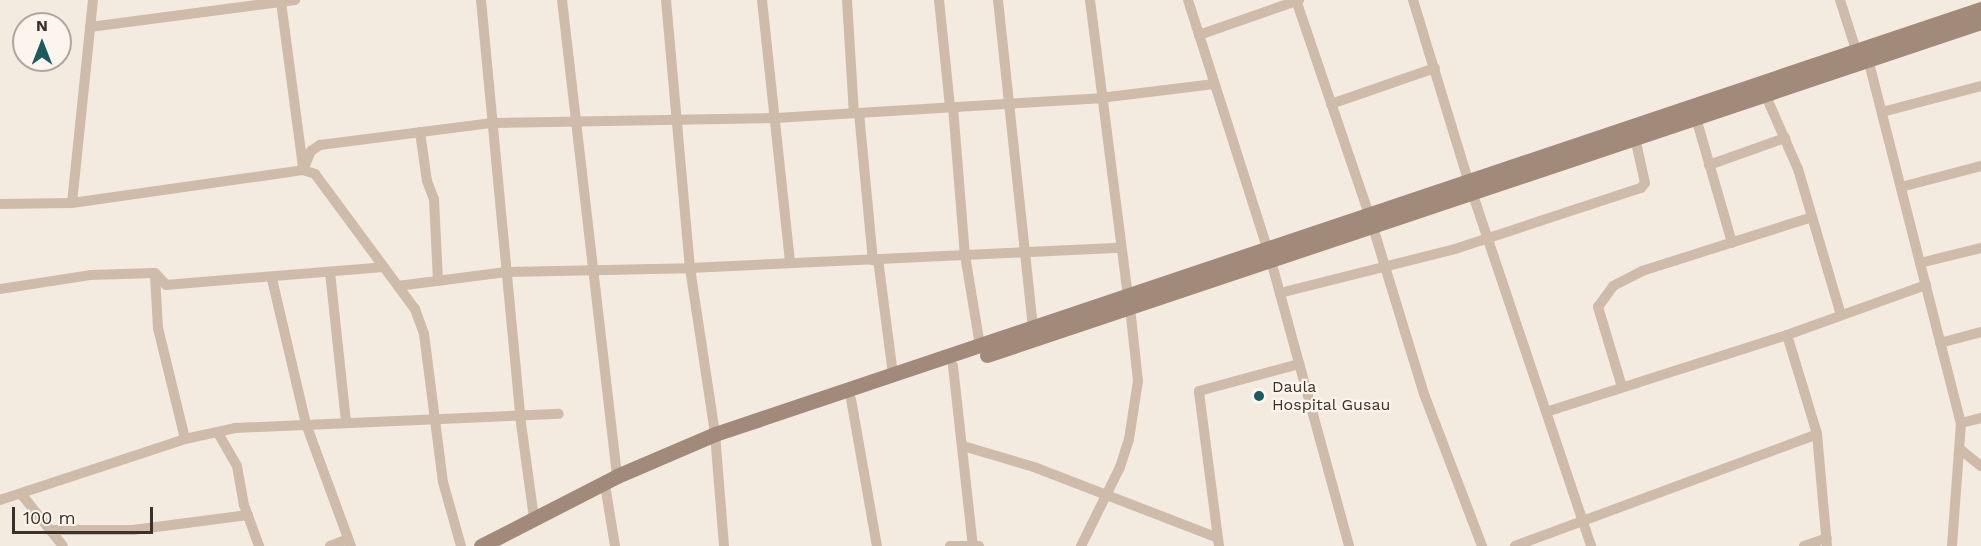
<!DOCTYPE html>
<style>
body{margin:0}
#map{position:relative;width:1981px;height:546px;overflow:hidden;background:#f4ebe0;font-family:"Work Sans",sans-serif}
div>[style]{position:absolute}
.street>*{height:10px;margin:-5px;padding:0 5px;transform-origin:5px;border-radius:5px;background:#cebbaa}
.secondary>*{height:15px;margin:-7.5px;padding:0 7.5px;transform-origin:7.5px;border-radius:7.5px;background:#a28a7b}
.dots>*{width:16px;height:16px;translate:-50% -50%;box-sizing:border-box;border:3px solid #fbf5ed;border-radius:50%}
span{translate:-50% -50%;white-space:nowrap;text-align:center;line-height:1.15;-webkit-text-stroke:4.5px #fbf5ed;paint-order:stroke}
.poi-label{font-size:16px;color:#3b302a}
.left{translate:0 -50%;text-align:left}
.north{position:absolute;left:12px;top:12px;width:60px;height:60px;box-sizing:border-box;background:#fbf5ed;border:2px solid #aea69f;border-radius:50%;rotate:0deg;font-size:16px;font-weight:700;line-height:24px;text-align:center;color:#3b302a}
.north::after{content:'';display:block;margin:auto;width:21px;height:27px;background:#1c5a60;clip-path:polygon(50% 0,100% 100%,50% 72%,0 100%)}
.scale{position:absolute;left:12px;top:507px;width:141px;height:27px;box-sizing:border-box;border:3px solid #3b302a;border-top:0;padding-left:8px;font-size:18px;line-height:21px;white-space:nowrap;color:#3b302a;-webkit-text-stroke:4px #fbf5ed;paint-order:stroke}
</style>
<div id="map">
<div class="street">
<div style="left:481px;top:0;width:418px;rotate:84.6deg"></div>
<div style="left:520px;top:416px;width:103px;rotate:82.2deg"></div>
<div style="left:562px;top:0;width:479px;rotate:83.4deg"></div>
<div style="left:666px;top:0;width:269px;rotate:84.9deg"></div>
<div style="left:690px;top:268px;width:168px;rotate:81.4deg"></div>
<div style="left:715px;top:434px;width:112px;rotate:85.4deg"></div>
<div style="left:762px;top:0;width:264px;rotate:83.9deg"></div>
<div style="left:847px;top:0;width:113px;rotate:86.5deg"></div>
<div style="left:939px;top:0;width:108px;rotate:84.1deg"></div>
<div style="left:998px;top:0;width:330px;rotate:83.9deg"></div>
<div style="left:1090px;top:0;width:297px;rotate:82.7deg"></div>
<div style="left:1188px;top:0;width:259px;rotate:72.3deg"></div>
<div style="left:1296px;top:0;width:226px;rotate:71.2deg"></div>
<div style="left:1413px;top:0;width:191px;rotate:73deg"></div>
<div style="left:1469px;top:183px;width:383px;rotate:71.4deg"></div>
<div style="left:1840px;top:0;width:59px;rotate:72.2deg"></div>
<div style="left:281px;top:2px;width:166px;rotate:82.4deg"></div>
<div style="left:90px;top:27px;width:207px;rotate:-7.5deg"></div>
<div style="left:1199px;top:35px;width:106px;rotate:-19.3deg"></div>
<div style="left:1867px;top:55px;width:380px;rotate:75.7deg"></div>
<div style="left:1961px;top:423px;width:123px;rotate:94.2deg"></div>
<div style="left:1765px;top:94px;width:82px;rotate:66.3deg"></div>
<div style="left:1798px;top:169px;width:152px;rotate:73.6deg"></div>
<div style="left:1331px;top:104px;width:110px;rotate:-19.1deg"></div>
<div style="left:953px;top:107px;width:148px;rotate:85.4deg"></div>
<div style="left:965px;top:255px;width:92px;rotate:80.6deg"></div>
<div style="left:1882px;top:112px;width:102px;rotate:-14.7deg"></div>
<div style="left:859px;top:113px;width:148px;rotate:84.6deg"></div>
<div style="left:1696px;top:118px;width:130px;rotate:73.9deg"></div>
<div style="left:420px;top:132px;width:49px;rotate:81.9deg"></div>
<div style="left:427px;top:181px;width:19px;rotate:69deg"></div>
<div style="left:434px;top:199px;width:82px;rotate:87.2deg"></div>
<div style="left:1709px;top:165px;width:81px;rotate:-19.6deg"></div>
<div style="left:303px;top:170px;width:21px;rotate:-67deg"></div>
<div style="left:311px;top:151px;width:11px;rotate:-34deg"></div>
<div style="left:320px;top:145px;width:172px;rotate:-7.3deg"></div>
<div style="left:491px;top:123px;width:285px;rotate:-1deg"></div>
<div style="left:776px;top:118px;width:325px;rotate:-3.5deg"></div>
<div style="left:1100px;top:98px;width:115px;rotate:-7deg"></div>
<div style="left:1901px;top:187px;width:83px;rotate:-14.7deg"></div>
<div style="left:72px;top:203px;width:204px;rotate:-84.1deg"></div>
<div style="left:0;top:204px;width:72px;rotate:-0.8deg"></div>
<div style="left:72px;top:203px;width:233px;rotate:-8.1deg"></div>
<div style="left:303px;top:170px;width:13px;rotate:18deg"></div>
<div style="left:315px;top:174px;width:168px;rotate:53.5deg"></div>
<div style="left:415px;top:309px;width:27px;rotate:70deg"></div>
<div style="left:424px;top:334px;width:149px;rotate:82.7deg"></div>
<div style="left:443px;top:482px;width:66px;rotate:74.3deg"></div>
<div style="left:1372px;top:224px;width:178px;rotate:73deg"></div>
<div style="left:1424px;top:394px;width:163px;rotate:69.1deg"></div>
<div style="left:1270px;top:257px;width:300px;rotate:74.7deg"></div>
<div style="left:878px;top:259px;width:117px;rotate:82.6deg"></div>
<div style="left:1920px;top:263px;width:63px;rotate:-13.8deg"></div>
<div style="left:330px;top:272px;width:151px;rotate:83.9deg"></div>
<div style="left:155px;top:275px;width:53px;rotate:86.8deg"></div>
<div style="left:158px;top:328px;width:114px;rotate:76.3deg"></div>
<div style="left:272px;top:279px;width:149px;rotate:76.8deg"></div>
<div style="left:306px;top:424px;width:130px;rotate:69.8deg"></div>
<div style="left:398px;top:286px;width:109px;rotate:-7.4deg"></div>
<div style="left:506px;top:272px;width:184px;rotate:-1.2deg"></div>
<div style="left:690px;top:268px;width:431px;rotate:-2.7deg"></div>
<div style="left:0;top:289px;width:91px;rotate:-8.8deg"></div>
<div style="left:90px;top:275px;width:65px;rotate:-1.8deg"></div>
<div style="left:155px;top:273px;width:16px;rotate:47deg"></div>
<div style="left:166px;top:285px;width:218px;rotate:-4.7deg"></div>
<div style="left:1280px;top:293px;width:180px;rotate:-14.1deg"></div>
<div style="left:1455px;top:249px;width:196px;rotate:-18.2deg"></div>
<div style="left:1641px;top:188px;width:6px;rotate:-51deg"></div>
<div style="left:1645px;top:183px;width:46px;rotate:-102.5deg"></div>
<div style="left:1787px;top:335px;width:103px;rotate:73.1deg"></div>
<div style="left:1817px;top:434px;width:112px;rotate:84.9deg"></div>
<div style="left:1940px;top:343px;width:42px;rotate:-15deg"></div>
<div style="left:953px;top:366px;width:181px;rotate:83.7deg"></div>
<div style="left:1622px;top:387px;width:84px;rotate:-106.7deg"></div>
<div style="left:1598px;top:307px;width:26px;rotate:-54deg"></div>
<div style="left:1613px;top:286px;width:33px;rotate:-27deg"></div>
<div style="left:1642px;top:271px;width:178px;rotate:-17.6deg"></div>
<div style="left:851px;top:399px;width:149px;rotate:80deg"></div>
<div style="left:1546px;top:412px;width:253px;rotate:-17.7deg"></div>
<div style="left:1787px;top:335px;width:148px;rotate:-19.8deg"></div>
<div style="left:1961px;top:423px;width:21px;rotate:-14deg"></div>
<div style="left:218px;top:433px;width:38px;rotate:60deg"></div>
<div style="left:237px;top:466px;width:40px;rotate:80deg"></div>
<div style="left:244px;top:505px;width:44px;rotate:69.9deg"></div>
<div style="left:963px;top:446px;width:74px;rotate:16.5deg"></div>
<div style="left:1034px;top:467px;width:197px;rotate:21.1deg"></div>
<div style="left:1961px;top:450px;width:26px;rotate:39deg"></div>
<div style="left:606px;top:491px;width:56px;rotate:80.7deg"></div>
<div style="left:22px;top:495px;width:65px;rotate:51.2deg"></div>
<div style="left:0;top:500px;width:195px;rotate:-18.2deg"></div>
<div style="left:185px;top:439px;width:51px;rotate:-12.4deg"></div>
<div style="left:235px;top:428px;width:324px;rotate:-2.5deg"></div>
<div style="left:49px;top:530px;width:84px"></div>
<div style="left:133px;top:530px;width:116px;rotate:-7.4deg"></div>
<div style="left:330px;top:546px;width:19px;rotate:-21deg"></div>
<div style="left:950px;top:546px;width:29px"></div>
<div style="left:1081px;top:546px;width:88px;rotate:-63.7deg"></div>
<div style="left:1120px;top:467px;width:29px;rotate:-72deg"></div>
<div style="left:1129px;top:439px;width:59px;rotate:-81.2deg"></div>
<div style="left:1138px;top:381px;width:74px;rotate:-96.2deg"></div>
<div style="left:1219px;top:546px;width:156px;rotate:-97.4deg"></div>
<div style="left:1199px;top:391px;width:104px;rotate:-15.1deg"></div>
<div style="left:1515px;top:546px;width:322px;rotate:-20.3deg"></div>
<div style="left:1804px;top:546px;width:24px;rotate:-19deg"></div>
</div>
<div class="secondary">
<div style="left:987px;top:355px;width:1048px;rotate:-18.52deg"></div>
<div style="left:481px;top:546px;width:153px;rotate:-27.2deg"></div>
<div style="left:617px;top:476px;width:107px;rotate:-23.2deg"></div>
<div style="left:715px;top:434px;width:1335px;rotate:-18.56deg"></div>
</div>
<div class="dots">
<div style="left:1259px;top:396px;background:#1c5a60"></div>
</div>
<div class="poi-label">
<span class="left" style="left:1272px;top:396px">Daula<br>Hospital Gusau</span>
</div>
<div class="north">N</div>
<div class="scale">100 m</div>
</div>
